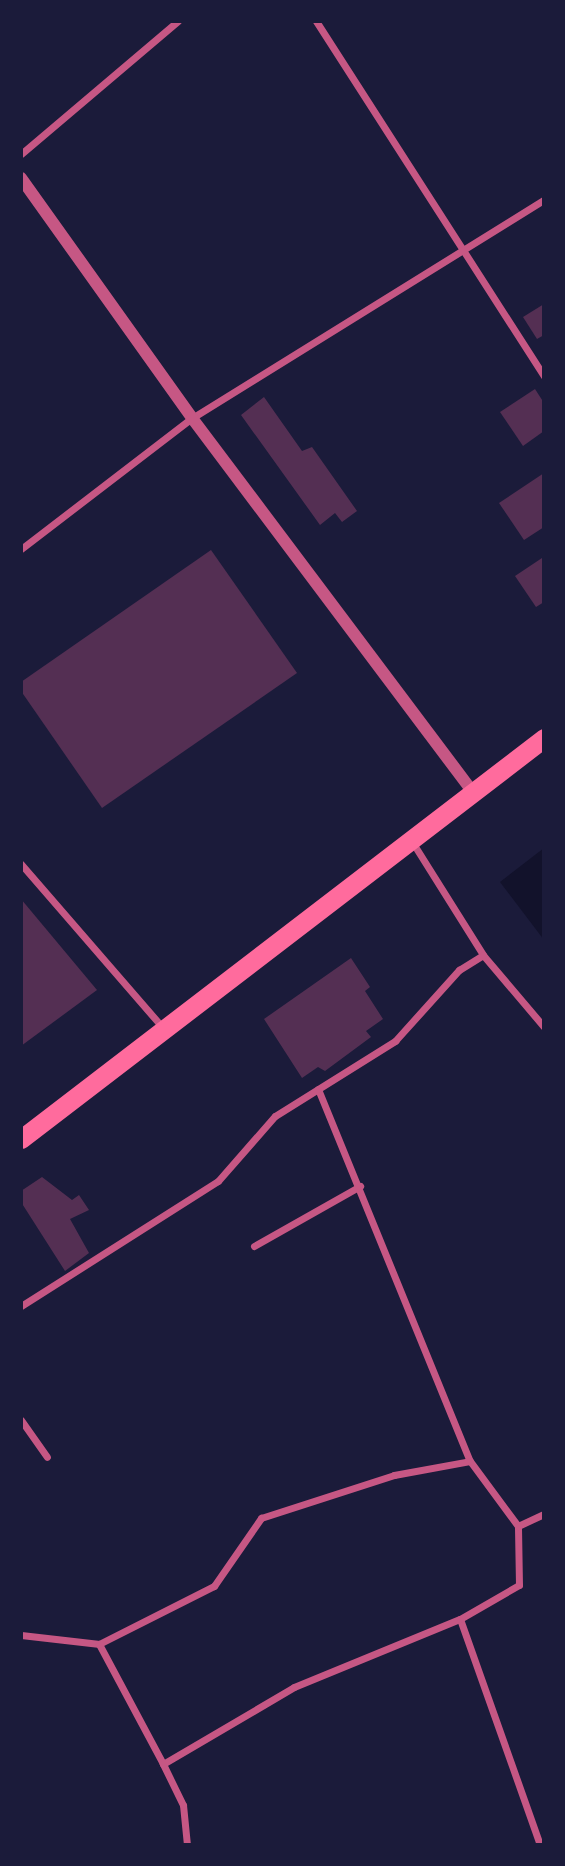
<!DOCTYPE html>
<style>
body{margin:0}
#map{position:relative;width:565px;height:1866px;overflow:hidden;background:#1b1b3a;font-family:"Exo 2",sans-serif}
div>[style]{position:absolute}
.water>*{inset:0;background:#12122b}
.building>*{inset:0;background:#542f53}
.minor>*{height:7px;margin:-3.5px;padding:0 3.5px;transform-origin:3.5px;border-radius:3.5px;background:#c65784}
.tertiary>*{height:12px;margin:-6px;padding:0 6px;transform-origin:6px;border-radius:6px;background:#c65784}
.trunk>*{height:19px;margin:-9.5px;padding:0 9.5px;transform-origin:9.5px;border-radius:9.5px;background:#ff6b9d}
span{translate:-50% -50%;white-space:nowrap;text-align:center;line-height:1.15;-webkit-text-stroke:5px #1b1b3a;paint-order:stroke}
.frame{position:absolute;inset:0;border:23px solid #1b1b3a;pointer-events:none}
</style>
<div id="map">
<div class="water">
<div style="clip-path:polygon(544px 848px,544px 940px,500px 882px)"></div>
</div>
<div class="building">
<div style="clip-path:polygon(544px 304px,544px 335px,537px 339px,523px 317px)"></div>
<div style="clip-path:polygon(535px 389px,544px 403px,544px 431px,523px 446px,500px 412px)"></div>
<div style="clip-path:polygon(264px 397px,302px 451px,312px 447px,357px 511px,342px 522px,335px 513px,320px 525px,241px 415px)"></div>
<div style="clip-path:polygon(544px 473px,544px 527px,524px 540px,499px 503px)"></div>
<div style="clip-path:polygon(211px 550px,297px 673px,102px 808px,21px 691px,21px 682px)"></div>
<div style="clip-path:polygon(542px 558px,544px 602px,536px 607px,515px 576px)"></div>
<div style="clip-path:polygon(21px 899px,97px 990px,21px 1046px)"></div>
<div style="clip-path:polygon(351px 958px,370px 987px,365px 991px,383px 1019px,366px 1031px,371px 1037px,325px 1071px,318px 1067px,302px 1078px,264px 1019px)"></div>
<div style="clip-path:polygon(42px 1177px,72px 1200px,79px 1195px,89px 1210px,70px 1219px,89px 1253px,65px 1271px,21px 1202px,21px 1191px)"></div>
</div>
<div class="minor">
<div style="left:316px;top:21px;width:422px;rotate:57.3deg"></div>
<div style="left:21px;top:154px;width:206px;rotate:-40.3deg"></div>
<div style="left:21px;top:549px;width:215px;rotate:-37.5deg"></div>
<div style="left:192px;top:418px;width:414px;rotate:-31.8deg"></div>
<div style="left:411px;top:840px;width:136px;rotate:57.9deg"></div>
<div style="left:483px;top:955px;width:94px;rotate:49.7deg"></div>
<div style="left:21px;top:864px;width:217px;rotate:49.1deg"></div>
<div style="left:318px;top:1089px;width:402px;rotate:67.8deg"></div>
<div style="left:470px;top:1461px;width:81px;rotate:53.6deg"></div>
<div style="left:254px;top:1246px;width:122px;rotate:-29.5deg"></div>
<div style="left:21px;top:1306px;width:233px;rotate:-32.4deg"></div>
<div style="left:218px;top:1181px;width:86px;rotate:-48.8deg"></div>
<div style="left:275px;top:1116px;width:142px;rotate:-32deg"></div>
<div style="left:395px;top:1041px;width:96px;rotate:-48deg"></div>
<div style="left:459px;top:970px;width:28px;rotate:-32deg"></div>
<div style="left:21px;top:1420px;width:45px;rotate:54.9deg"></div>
<div style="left:460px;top:1619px;width:240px;rotate:70.5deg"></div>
<div style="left:21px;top:1635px;width:79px;rotate:6.6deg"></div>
<div style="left:99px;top:1644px;width:136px;rotate:61.9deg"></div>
<div style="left:99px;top:1644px;width:129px;rotate:-26.8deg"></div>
<div style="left:214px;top:1586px;width:83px;rotate:-55.3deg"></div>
<div style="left:261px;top:1518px;width:140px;rotate:-17.9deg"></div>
<div style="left:394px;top:1475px;width:77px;rotate:-10.4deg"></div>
<div style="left:187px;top:1845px;width:40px;rotate:-95.7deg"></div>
<div style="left:183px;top:1805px;width:46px;rotate:-116deg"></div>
<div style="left:163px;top:1764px;width:152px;rotate:-30.4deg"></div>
<div style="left:294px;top:1687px;width:179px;rotate:-22.3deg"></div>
<div style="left:460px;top:1619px;width:68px;rotate:-30deg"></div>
<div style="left:519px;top:1585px;width:59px;rotate:-91deg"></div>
<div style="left:518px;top:1526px;width:29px;rotate:-25deg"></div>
</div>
<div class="tertiary">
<div style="left:21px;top:178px;width:295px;rotate:54.5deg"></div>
<div style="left:192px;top:418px;width:468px;rotate:53.1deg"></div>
</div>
<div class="trunk">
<div style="left:21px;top:1139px;width:659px;rotate:-37.48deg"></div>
</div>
<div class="frame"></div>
</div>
